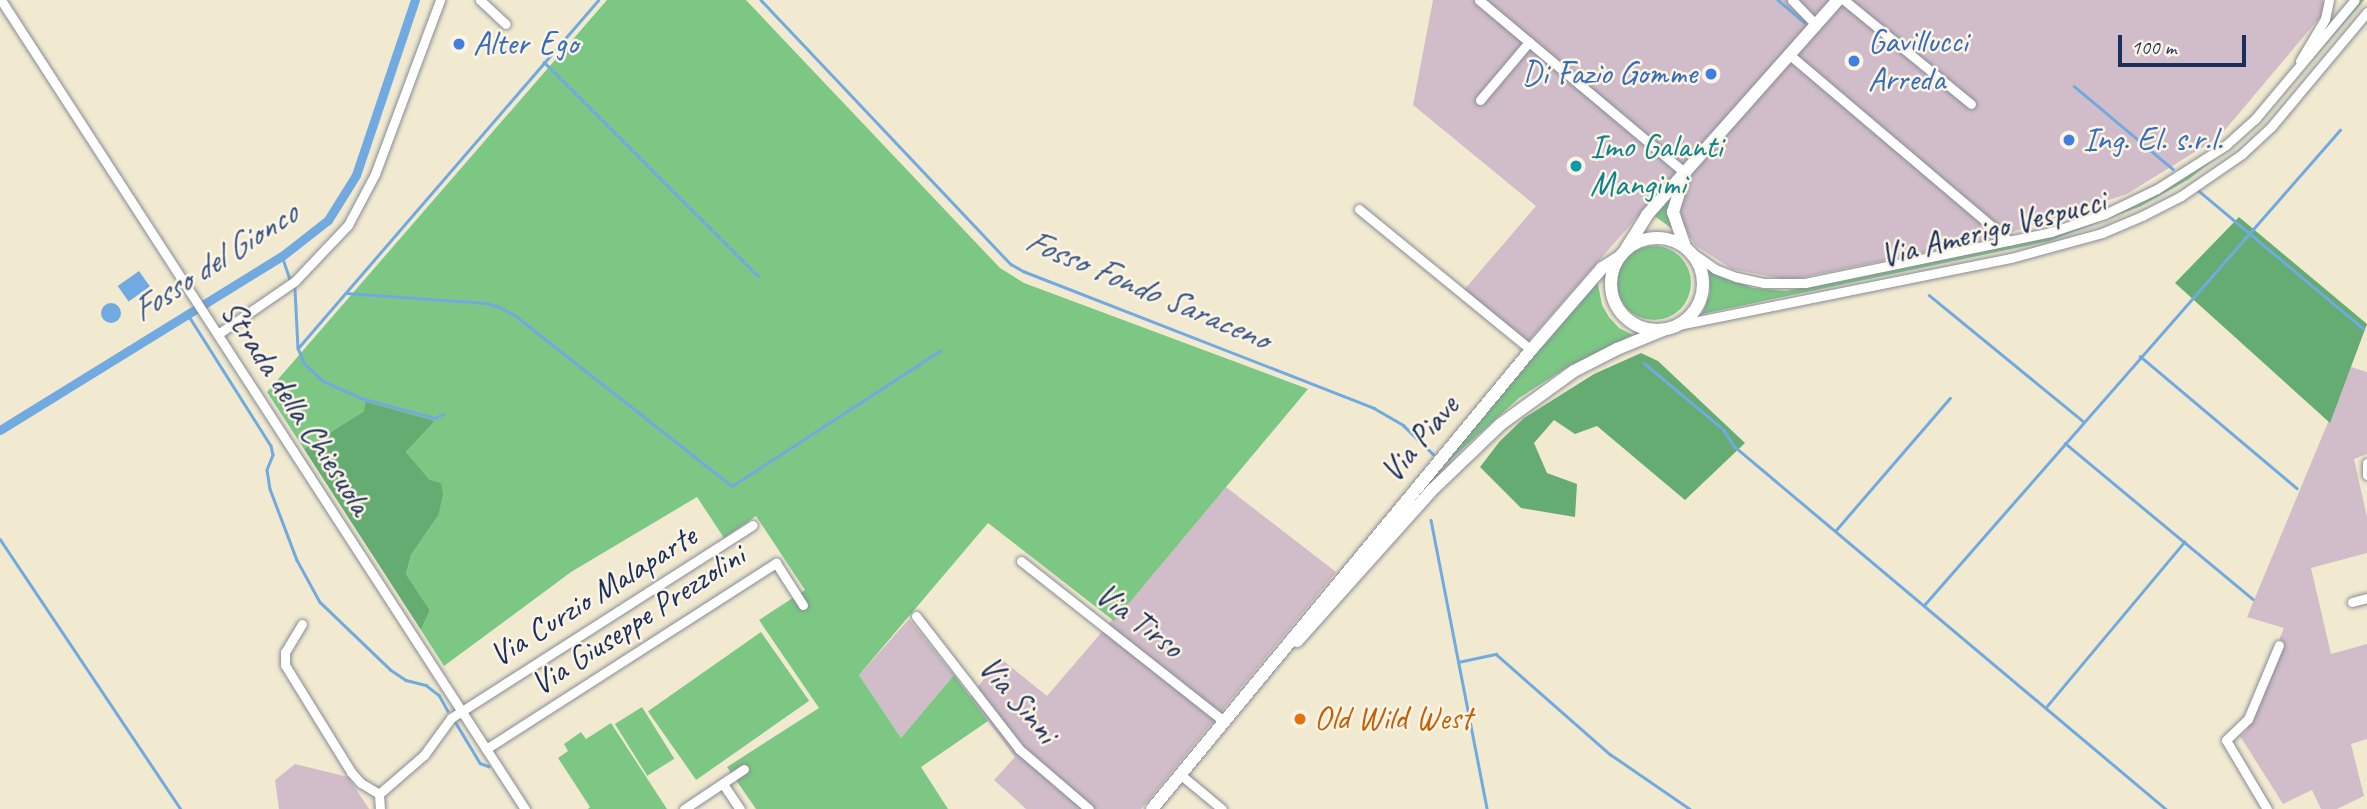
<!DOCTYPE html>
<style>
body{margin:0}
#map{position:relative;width:2367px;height:809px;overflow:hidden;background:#f2ead0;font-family:Caveat,sans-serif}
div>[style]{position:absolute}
.industrial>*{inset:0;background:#d1bdc9}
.green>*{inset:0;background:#7cc784;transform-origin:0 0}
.round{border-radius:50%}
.forest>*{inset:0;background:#65ac72}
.water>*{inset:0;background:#70aae0;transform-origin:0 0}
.stream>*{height:2.5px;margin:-1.25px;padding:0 1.25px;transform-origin:1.25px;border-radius:1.25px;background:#70aae0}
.canal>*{height:9px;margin:-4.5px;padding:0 4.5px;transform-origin:4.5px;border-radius:4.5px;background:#70aae0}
.roads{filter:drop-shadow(0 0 2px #868c97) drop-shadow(0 0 2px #868c97)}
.minor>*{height:9px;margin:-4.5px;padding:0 4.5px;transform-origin:4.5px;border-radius:4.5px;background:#fff}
.major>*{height:12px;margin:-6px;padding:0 6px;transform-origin:6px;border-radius:6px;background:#fff}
.major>.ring{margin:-6px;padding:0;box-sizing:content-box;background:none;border:12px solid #fff;border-radius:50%}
.dots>*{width:19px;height:19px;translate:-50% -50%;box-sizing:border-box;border:4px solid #fcf5e5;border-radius:50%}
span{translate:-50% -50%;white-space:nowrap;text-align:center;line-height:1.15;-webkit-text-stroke:5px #fcf5e5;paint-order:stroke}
.shop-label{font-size:33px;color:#366cbe}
.left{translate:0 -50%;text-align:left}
.right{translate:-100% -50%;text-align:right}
.culture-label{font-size:33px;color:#0d838f}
.street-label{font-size:33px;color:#1b2f5e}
.food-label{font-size:33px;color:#c56008}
.water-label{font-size:35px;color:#355485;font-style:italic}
.scale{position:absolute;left:2118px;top:35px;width:128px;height:32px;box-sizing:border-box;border:4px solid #1b2f5e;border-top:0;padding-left:9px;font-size:21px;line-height:24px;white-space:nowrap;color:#1b2f5e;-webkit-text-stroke:5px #fcf5e5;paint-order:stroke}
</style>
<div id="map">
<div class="industrial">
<div style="clip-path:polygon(1433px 0,2323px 0,2324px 4px,2321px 16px,2219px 137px,2127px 194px,1994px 238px,1789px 280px,1732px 269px,1695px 245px,1681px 222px,1681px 199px,1687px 187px,1673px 176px,1527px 343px,1464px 290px,1536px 206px,1413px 105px)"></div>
<div style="clip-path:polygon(2351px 367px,2367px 372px,2367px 454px,2354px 459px,2367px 517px,2367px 553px,2311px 568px,2331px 654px,2367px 644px,2367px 739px,2351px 744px,2364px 796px,2337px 809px,2321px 809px,2312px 790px,2283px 804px,2240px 736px,2246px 732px,2284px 643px,2279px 640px,2284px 628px,2247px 617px)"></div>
<div style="clip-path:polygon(1226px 487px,1336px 572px,1141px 809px,1026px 809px,994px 780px,1015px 757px,970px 697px,1000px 658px,1047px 696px)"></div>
<div style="clip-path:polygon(909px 619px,954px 675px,901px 738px,859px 675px)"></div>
<div style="clip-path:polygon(295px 764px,348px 777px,369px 809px,279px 809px,275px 780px)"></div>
</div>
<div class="green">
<div style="clip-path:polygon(607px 0,746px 0,1000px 268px,1024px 283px,1308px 389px,1114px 621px,988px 523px,859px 675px,901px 738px,954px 675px,988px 721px,921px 767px,948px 809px,756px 809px,727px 767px,819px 708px,759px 620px,805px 590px,756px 516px,724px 538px,697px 497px,571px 572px,444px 666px,421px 630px,430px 610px,406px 574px,411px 555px,438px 516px,430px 480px,406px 452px,435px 421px,364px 411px,304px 449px,267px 392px)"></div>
<div style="clip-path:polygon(2359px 0,2364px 0,2254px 127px,2189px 179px,2141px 206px,2049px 241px,1702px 314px,1710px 293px,1709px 271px,1753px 288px,1786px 291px,2041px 239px,2132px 206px,2191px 172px,2297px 75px)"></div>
<div style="clip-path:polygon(1675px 189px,1674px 230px,1653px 215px)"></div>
<div class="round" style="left:1617px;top:246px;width:74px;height:74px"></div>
<div style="clip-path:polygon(1597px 279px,1602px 305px,1609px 317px,1619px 328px,1633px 335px,1566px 368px,1519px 398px,1440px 469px)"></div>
<div style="left:761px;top:632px;width:84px;height:138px;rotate:55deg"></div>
<div style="left:642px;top:707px;width:61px;height:32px;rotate:58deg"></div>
<div style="clip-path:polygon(611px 723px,667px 809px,588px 809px,590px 807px,558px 758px,568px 751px,564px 744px,581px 732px,586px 739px)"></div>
</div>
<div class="forest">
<div style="clip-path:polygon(2239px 217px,2367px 324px,2330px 423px,2175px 283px)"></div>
<div style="clip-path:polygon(1641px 353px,1658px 361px,1745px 443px,1685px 500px,1597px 426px,1575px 434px,1554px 420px,1534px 443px,1547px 473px,1577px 484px,1575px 517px,1521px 508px,1480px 467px,1500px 441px,1524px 418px,1594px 374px)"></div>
<div style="clip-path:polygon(366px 402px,435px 421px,406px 452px,430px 480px,441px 483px,443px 494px,438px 516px,411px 555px,406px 574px,430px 610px,421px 630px,304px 449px,364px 411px)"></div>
</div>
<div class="water">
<div style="left:139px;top:271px;width:19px;height:26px;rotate:55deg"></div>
<div class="round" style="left:101px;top:303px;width:20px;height:20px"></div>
</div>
<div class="stream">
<div style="left:761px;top:0;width:364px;rotate:46.6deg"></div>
<div style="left:1011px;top:264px;width:14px;rotate:30deg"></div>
<div style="left:1023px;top:271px;width:377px;rotate:21.3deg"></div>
<div style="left:1374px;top:408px;width:34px;rotate:30deg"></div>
<div style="left:1403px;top:425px;width:42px;rotate:44deg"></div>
<div style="left:1778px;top:0;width:34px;rotate:40deg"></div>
<div style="left:544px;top:62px;width:303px;rotate:45deg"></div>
<div style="left:2074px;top:86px;width:129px;rotate:40deg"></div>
<div style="left:2199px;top:191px;width:214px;rotate:39.9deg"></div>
<div style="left:282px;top:256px;width:24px;rotate:71deg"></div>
<div style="left:295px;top:289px;width:59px;rotate:87.1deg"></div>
<div style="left:298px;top:348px;width:16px;rotate:68deg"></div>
<div style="left:304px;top:363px;width:26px;rotate:43deg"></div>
<div style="left:323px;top:381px;width:42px;rotate:24.1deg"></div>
<div style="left:361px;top:398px;width:77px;rotate:15.1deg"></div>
<div style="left:435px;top:418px;width:9px;rotate:-27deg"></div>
<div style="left:346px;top:293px;width:140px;rotate:4.1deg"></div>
<div style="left:486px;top:303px;width:15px;rotate:16deg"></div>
<div style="left:500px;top:307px;width:18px;rotate:29deg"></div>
<div style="left:516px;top:316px;width:275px;rotate:38.2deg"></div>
<div style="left:732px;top:486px;width:248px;rotate:-33deg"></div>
<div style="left:1929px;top:295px;width:200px;rotate:39.3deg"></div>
<div style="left:187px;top:313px;width:157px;rotate:57.7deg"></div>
<div style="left:271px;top:446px;width:9px;rotate:77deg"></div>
<div style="left:273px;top:455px;width:16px;rotate:112deg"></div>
<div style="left:267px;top:470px;width:19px;rotate:81deg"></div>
<div style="left:270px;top:489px;width:76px;rotate:69.2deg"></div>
<div style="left:297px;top:560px;width:48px;rotate:61.3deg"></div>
<div style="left:320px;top:602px;width:98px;rotate:43.8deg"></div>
<div style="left:391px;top:670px;width:18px;rotate:34deg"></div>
<div style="left:406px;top:680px;width:21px;rotate:14deg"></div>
<div style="left:426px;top:685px;width:16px;rotate:38deg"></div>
<div style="left:439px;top:695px;width:18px;rotate:61deg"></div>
<div style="left:298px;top:348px;width:459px;rotate:-49.2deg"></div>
<div style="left:2140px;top:356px;width:205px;rotate:40.1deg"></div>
<div style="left:1644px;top:363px;width:104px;rotate:39.9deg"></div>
<div style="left:1724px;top:430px;width:19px;rotate:58deg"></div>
<div style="left:1734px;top:446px;width:564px;rotate:40.04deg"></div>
<div style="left:2065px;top:443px;width:244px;rotate:39.7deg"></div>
<div style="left:1431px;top:520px;width:294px;rotate:79deg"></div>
<div style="left:1836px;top:530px;width:174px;rotate:-49.2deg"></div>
<div style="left:0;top:539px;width:325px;rotate:56.2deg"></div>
<div style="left:1925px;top:604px;width:630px;rotate:-48.8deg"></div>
<div style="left:1458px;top:662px;width:39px;rotate:-12deg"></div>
<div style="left:1496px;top:654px;width:152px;rotate:41.3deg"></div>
<div style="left:1610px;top:754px;width:97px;rotate:34.5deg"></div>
<div style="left:2047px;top:706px;width:214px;rotate:-50.1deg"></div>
<div style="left:456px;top:723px;width:47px;rotate:59deg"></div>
<div style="left:480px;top:763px;width:9px;rotate:21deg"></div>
</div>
<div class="canal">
<div style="left:0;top:430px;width:331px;rotate:-31.7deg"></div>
<div style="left:282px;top:256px;width:58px;rotate:-38deg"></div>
<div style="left:328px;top:220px;width:53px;rotate:-58.1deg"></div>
<div style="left:356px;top:175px;width:185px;rotate:-71.4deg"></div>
</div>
<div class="roads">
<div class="minor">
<div style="left:1px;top:0;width:964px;rotate:57.07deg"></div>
<div style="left:480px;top:0;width:35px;rotate:43deg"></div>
<div style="left:1479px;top:0;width:270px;rotate:40deg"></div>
<div style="left:1792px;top:0;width:35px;rotate:46deg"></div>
<div style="left:1844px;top:0;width:164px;rotate:39.3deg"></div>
<div style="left:1791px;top:56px;width:286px;rotate:40.3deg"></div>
<div style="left:2300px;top:61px;width:49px;rotate:-59.2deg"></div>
<div style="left:2325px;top:19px;width:19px;rotate:-78deg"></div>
<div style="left:1480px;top:100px;width:76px;rotate:-49.8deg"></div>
<div style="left:1359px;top:209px;width:222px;rotate:39.3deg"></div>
<div style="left:1691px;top:252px;width:29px;rotate:35deg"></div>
<div style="left:1715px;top:269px;width:22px;rotate:21deg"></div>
<div style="left:1736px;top:277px;width:29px;rotate:12deg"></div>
<div style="left:1764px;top:283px;width:41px"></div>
<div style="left:1805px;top:283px;width:251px;rotate:-11.7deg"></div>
<div style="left:2051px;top:232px;width:57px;rotate:-18.4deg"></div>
<div style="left:2105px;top:214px;width:58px;rotate:-25.7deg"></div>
<div style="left:2157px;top:189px;width:82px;rotate:-32.5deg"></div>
<div style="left:2226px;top:145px;width:39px;rotate:-42deg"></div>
<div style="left:2255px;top:119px;width:155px;rotate:-50deg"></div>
<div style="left:1678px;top:325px;width:340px;rotate:-11.4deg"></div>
<div style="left:2011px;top:258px;width:94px;rotate:-15.4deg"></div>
<div style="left:2102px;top:233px;width:43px;rotate:-23deg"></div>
<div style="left:2142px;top:216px;width:44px;rotate:-27.1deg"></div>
<div style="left:2181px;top:196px;width:74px;rotate:-34.5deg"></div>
<div style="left:2242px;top:154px;width:40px;rotate:-43deg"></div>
<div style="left:2271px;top:127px;width:150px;rotate:-50.1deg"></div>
<div style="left:218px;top:334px;width:93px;rotate:-34.5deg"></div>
<div style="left:295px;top:281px;width:77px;rotate:-46.6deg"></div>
<div style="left:348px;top:225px;width:58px;rotate:-62.1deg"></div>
<div style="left:375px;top:174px;width:186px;rotate:-69.5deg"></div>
<div style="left:2367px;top:463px;width:12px;rotate:90deg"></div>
<div style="left:1021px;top:561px;width:260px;rotate:38.3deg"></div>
<div style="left:2352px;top:602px;width:16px;rotate:-15deg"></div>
<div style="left:916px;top:616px;width:168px;rotate:52.2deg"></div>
<div style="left:1019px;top:749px;width:92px;rotate:40.6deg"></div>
<div style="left:302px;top:624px;width:33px;rotate:121deg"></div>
<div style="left:285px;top:652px;width:13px;rotate:90deg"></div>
<div style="left:285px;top:665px;width:126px;rotate:58.3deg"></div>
<div style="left:351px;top:772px;width:15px;rotate:48deg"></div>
<div style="left:361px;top:783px;width:21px;rotate:31deg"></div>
<div style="left:486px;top:749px;width:345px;rotate:-32.7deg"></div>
<div style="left:776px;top:563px;width:50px;rotate:57.3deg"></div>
<div style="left:1181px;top:775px;width:53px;rotate:39.7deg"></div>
<div style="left:723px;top:784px;width:30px;rotate:56deg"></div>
<div style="left:380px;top:809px;width:15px;rotate:-94deg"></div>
<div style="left:379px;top:794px;width:60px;rotate:-40.9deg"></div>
<div style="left:424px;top:755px;width:46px;rotate:-53.9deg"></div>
<div style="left:451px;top:718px;width:358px;rotate:-32.6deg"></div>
<div style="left:684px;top:809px;width:72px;rotate:-33.7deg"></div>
<div style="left:2267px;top:809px;width:80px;rotate:-120.7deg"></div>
<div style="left:2226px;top:740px;width:30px;rotate:-44deg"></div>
<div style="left:2248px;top:719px;width:80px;rotate:-67.3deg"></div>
</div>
<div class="major">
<div style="left:1683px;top:181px;width:33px;rotate:108deg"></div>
<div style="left:1673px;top:212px;width:36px;rotate:71deg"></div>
<div class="ring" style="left:1611px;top:238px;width:80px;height:80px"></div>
<div style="left:1626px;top:249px;width:40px;rotate:-58deg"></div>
<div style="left:1647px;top:215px;width:288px;rotate:-48.4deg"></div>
<div style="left:1297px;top:641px;width:200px;rotate:-48.2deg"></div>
<div style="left:1430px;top:492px;width:98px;rotate:-43.8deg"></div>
<div style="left:1501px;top:424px;width:90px;rotate:-36deg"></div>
<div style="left:1574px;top:371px;width:48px;rotate:-27.1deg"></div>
<div style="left:1617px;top:349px;width:50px;rotate:-22.4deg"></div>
<div style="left:1152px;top:809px;width:595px;rotate:-50.45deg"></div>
<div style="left:1531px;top:350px;width:108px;rotate:-49.1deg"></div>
<div style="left:1602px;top:268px;width:19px;rotate:-32deg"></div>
</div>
</div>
<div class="dots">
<div style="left:459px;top:44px;background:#3f7fe0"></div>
<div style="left:1854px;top:61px;background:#3f7fe0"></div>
<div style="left:1711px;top:74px;background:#3f7fe0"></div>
<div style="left:2069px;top:140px;background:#3f7fe0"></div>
<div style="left:1576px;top:166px;background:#0f9aa8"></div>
<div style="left:1300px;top:719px;background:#e8710a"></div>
</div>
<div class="shop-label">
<span class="left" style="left:1868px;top:61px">Gavillucci<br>Arreda</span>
<span class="left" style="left:473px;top:44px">Alter Ego</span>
<span class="right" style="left:1697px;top:74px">Di Fazio Gomme</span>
<span class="left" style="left:2083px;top:140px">Ing. El. s.r.l.</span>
</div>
<div class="culture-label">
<span class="left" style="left:1590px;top:166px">Imo Galanti<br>Mangimi</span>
</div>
<div class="street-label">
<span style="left:1993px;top:229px;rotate:-14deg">Via Amerigo Vespucci</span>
<span style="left:296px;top:408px;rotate:57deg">Strada della Chiesuola</span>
<span style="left:1420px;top:439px;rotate:-50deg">Via Piave</span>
<span style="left:593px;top:596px;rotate:-32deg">Via Curzio Malaparte</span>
<span style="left:638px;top:620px;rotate:-33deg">Via Giuseppe Prezzolini</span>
<span style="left:1139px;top:621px;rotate:38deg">Via Tirso</span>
<span style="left:1018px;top:700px;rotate:50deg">Via Sinni</span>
</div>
<div class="food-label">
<span class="left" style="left:1314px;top:719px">Old Wild West</span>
</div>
<div class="water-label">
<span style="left:214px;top:262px;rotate:-33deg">Fosso del Gionco</span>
<span style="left:1147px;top:289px;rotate:23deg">Fosso Fondo Saraceno</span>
</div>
<div class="scale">100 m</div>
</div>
